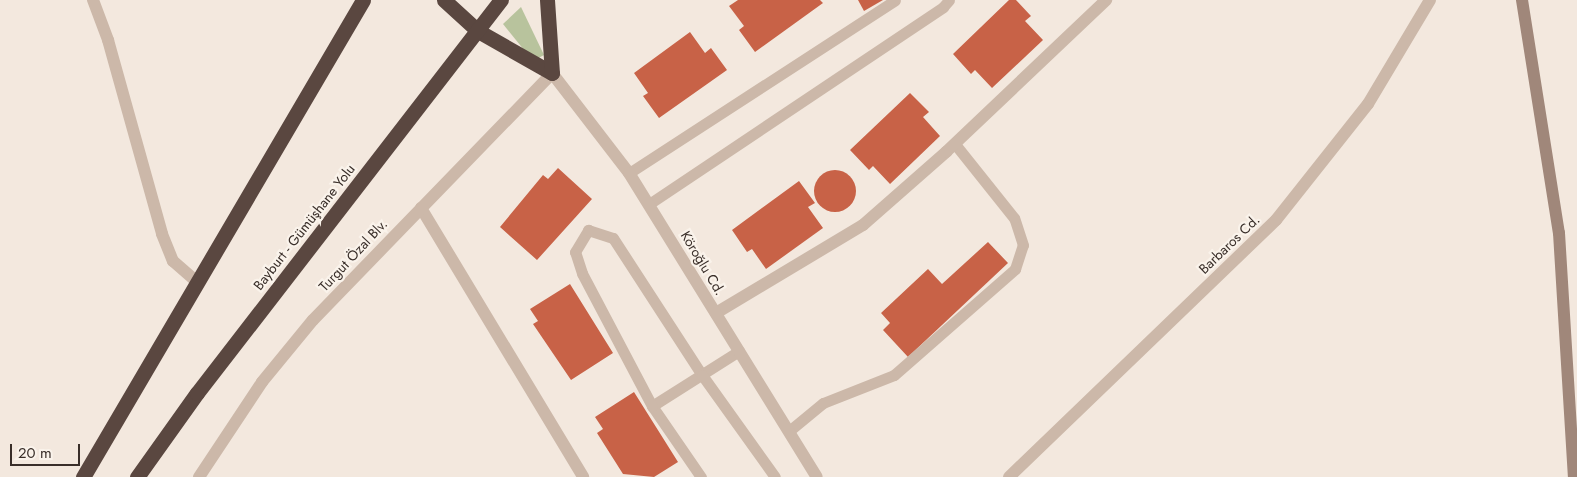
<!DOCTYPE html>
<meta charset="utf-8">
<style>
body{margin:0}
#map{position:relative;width:1577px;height:477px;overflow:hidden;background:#f3e8de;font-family:Jost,sans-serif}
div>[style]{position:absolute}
.green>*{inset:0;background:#b8c39d}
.building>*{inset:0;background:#c86247}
.round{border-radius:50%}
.lane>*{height:11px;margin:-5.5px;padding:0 5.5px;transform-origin:5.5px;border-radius:5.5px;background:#ccb8a9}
.street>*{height:12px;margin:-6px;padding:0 6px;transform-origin:6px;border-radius:6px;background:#ccb8a9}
.secondary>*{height:12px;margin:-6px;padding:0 6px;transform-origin:6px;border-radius:6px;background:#a0877a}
.highway>*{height:15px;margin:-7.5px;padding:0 7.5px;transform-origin:7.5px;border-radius:7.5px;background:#5a4740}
span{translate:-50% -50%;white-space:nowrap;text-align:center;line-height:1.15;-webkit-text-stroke:4.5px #faf3eb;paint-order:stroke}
.street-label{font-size:14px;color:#392e29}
.scale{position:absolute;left:10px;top:444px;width:70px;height:22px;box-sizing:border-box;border:2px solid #392e29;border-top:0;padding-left:6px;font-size:15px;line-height:18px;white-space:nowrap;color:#392e29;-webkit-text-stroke:4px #faf3eb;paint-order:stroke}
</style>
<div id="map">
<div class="green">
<div style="clip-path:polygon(521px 7px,544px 55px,533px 61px,503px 24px)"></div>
</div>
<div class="building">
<div style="clip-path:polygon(738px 0,820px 0,823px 3px,755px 52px,739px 30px,744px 26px,729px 6px)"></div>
<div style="clip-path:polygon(858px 0,883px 0,864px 11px)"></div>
<div style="clip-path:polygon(1009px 0,1016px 0,1031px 16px,1025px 21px,1043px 40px,992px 88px,975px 70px,971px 74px,953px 54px)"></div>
<div style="clip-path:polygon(690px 32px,705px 53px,711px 48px,727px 70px,659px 118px,643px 96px,648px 93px,634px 73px)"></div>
<div style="clip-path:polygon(910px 93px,929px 112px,923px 117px,940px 136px,890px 184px,873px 166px,869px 170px,850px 150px)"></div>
<div style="clip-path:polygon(558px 168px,592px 199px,537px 260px,500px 227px,543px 175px,548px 179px)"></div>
<div class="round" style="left:814px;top:170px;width:42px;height:42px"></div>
<div style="clip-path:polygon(799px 181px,815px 203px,808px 207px,823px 228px,766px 269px,752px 249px,747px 252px,732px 230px)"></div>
<div style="clip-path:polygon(988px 242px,1008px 263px,908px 357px,883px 330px,890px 323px,881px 313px,928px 269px,942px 284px)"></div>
<div style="clip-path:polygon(570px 284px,613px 353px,571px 380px,533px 324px,538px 321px,530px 309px)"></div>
<div style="clip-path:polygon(634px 392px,678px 462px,654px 477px,623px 474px,597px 433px,603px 429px,595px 417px)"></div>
</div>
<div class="lane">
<div style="left:629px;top:173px;width:317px;rotate:-33deg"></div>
<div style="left:649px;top:204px;width:354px;rotate:-33.8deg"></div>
<div style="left:943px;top:7px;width:9px;rotate:-49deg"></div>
<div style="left:652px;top:406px;width:103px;rotate:-32.3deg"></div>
<div style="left:789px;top:431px;width:44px;rotate:-39.5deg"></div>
<div style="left:823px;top:403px;width:76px;rotate:-21.5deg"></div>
<div style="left:894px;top:375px;width:161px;rotate:-41.2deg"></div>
<div style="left:1015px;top:269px;width:25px;rotate:-72deg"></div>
<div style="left:1023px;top:245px;width:28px;rotate:-108deg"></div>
<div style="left:1014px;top:218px;width:95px;rotate:-128.6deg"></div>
<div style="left:701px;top:477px;width:86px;rotate:-124.6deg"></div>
<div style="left:652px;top:406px;width:150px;rotate:-117.8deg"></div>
<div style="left:582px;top:273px;width:22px;rotate:-108deg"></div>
<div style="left:575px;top:252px;width:26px;rotate:-59deg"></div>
<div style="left:588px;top:230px;width:26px;rotate:18deg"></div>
<div style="left:613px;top:238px;width:163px;rotate:57deg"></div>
<div style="left:702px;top:375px;width:125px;rotate:54.4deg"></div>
</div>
<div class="street">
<div style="left:93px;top:0;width:43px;rotate:69.4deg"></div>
<div style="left:108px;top:40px;width:201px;rotate:74.4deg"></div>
<div style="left:162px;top:234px;width:29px;rotate:68deg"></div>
<div style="left:173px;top:261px;width:30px;rotate:41deg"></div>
<div style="left:421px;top:208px;width:314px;rotate:58.9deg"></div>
<div style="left:716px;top:313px;width:171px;rotate:-30.9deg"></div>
<div style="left:863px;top:225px;width:111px;rotate:-41.3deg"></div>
<div style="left:946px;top:152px;width:221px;rotate:-43.5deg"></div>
<div style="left:199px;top:477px;width:114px;rotate:-56.4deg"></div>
<div style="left:262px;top:382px;width:80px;rotate:-50.6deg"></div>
<div style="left:313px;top:320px;width:344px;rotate:-45.9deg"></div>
<div style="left:552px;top:73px;width:126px;rotate:52.4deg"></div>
<div style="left:629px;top:173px;width:357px;rotate:58.3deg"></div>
<div style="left:1009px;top:477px;width:371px;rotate:-43.9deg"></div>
<div style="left:1276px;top:220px;width:148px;rotate:-51.6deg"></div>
<div style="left:1368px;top:104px;width:121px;rotate:-59.2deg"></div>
</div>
<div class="secondary">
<div style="left:1522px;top:0;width:236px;rotate:81deg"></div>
<div style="left:1559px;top:233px;width:244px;rotate:86.5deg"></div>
</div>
<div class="highway">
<div style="left:444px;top:0;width:46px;rotate:42.4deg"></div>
<div style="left:478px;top:31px;width:85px;rotate:29.6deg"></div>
<div style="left:547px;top:0;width:73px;rotate:86.1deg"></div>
<div style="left:83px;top:477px;width:553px;rotate:-59.59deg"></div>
<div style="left:137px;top:477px;width:103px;rotate:-54.5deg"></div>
<div style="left:197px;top:393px;width:497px;rotate:-52.3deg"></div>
</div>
<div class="street-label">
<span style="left:304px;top:227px;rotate:-52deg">Bayburt - Gümüşhane Yolu</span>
<span style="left:1229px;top:244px;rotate:-44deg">Barbaros Cd.</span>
<span style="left:353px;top:255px;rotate:-47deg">Turgut Özal Blv.</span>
<span style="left:703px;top:263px;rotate:59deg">Köroğlu Cd.</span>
</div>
<div class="scale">20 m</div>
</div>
